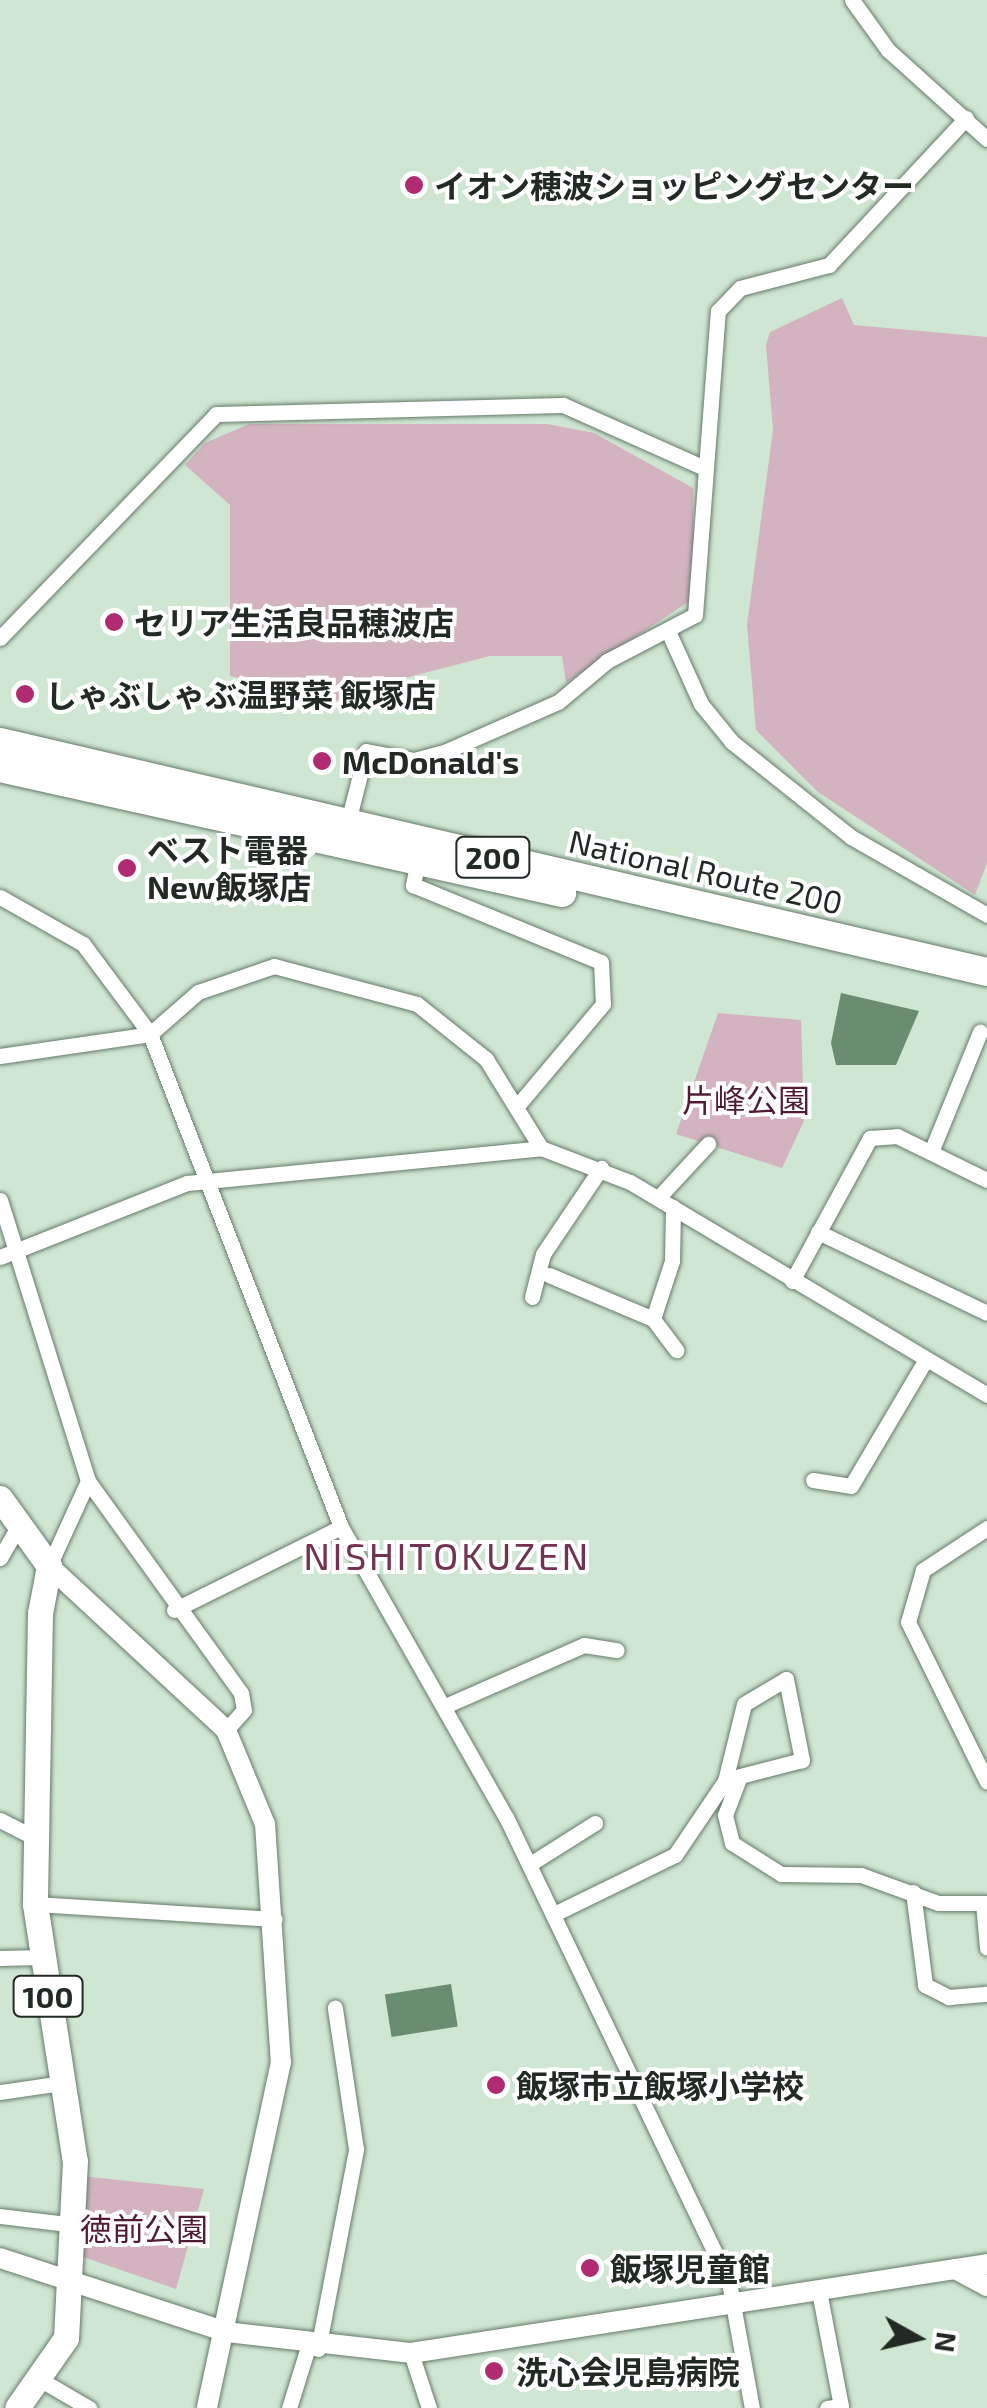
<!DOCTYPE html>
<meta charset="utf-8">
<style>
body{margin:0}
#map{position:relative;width:987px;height:2408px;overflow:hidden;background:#cfe6d2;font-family:"Exo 2","Noto Sans JP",sans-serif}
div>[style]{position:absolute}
.green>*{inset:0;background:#d3b3bf}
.water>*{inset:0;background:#6a8c70;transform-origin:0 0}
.roads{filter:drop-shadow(0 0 2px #667b69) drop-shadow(0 0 2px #667b69)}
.minor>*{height:15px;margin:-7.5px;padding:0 7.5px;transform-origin:7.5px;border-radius:7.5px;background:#fff}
.tertiary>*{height:20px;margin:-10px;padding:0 10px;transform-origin:10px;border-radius:10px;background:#fff}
.primary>*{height:25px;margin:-12.5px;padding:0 12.5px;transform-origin:12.5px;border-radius:12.5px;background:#fff}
.trunk>*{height:28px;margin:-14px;padding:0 14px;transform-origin:14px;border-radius:14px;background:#fff}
.dots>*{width:28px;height:28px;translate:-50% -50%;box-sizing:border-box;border:5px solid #fff;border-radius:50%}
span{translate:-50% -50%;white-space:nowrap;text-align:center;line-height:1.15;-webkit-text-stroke:8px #fff;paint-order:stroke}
.shield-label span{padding:2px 8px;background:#fff;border:2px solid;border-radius:8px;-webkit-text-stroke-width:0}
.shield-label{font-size:30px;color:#222b23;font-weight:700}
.poi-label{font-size:32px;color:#222b23;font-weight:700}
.left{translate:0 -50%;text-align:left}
.street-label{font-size:32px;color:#222b23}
.park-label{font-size:32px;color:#511b35}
.quarter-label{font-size:38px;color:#743251;letter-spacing:2.5px}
.north{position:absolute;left:867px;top:2288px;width:100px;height:100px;-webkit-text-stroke:8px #fff;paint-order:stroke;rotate:98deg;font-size:28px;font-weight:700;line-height:40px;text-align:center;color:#222b23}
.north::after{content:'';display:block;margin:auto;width:35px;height:45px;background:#222b23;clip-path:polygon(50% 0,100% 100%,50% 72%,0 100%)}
</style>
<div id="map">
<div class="green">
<div style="clip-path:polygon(842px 298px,854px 325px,987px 337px,987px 863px,975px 895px,818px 792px,756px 730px,747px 625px,773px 430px,766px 345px,770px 332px)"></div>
<div style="clip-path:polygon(249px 424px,547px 424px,594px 433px,693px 488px,694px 598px,566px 683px,562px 656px,490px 656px,405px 678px,363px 706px,230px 676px,230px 505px,185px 465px,205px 443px)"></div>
<div style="clip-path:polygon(718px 1013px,801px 1020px,804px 1121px,782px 1168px,676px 1134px)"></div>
<div style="clip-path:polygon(81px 2176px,204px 2189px,176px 2289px,83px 2257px)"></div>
</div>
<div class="water">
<div style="clip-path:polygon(841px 993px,919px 1011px,896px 1065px,836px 1065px,831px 1043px)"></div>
<div style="left:451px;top:1984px;width:43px;height:67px;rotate:81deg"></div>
</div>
<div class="roads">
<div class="minor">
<div style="left:852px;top:0;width:62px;rotate:54.2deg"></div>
<div style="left:888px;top:50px;width:133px;rotate:42deg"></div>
<div style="left:668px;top:631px;width:80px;rotate:65.7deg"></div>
<div style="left:701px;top:704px;width:49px;rotate:50.8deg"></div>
<div style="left:732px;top:742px;width:152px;rotate:38.6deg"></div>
<div style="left:851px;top:837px;width:157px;rotate:29.8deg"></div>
<div style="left:0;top:638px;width:311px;rotate:-46deg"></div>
<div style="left:216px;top:414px;width:347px;rotate:-1.5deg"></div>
<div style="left:563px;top:405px;width:152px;rotate:24deg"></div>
<div style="left:348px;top:822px;width:73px;rotate:-75.8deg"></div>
<div style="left:366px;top:751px;width:49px;rotate:10.6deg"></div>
<div style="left:414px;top:760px;width:31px;rotate:-15deg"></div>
<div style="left:444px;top:752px;width:124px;rotate:-23.7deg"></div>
<div style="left:558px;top:702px;width:64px;rotate:-39.9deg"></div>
<div style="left:607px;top:661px;width:99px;rotate:-27.6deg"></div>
<div style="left:695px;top:615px;width:305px;rotate:-85.7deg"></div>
<div style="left:718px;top:311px;width:32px;rotate:-46deg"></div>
<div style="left:740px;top:288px;width:92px;rotate:-14.5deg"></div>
<div style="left:829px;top:265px;width:201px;rotate:-47deg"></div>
<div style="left:418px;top:861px;width:25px;rotate:102deg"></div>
<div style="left:413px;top:885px;width:203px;rotate:22.3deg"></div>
<div style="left:601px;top:962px;width:42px;rotate:87.3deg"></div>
<div style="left:603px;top:1004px;width:133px;rotate:130.1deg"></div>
<div style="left:0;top:897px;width:95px;rotate:29.5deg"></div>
<div style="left:83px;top:944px;width:112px;rotate:53.3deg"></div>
<div style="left:150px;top:1034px;width:529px;rotate:68.82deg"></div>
<div style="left:341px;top:1527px;width:334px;rotate:60.4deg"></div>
<div style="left:506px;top:1817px;width:516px;rotate:64.38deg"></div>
<div style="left:729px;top:2282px;width:128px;rotate:79.7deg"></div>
<div style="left:0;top:1056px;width:152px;rotate:-8.3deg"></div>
<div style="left:150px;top:1034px;width:64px;rotate:-41.2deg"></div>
<div style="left:198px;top:992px;width:80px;rotate:-18.9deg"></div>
<div style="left:274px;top:966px;width:148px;rotate:14.9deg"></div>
<div style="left:417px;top:1004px;width:88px;rotate:38.6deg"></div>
<div style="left:486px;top:1059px;width:105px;rotate:58.3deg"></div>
<div style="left:931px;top:1152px;width:130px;rotate:-67.8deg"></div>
<div style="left:658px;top:1198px;width:74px;rotate:-47.2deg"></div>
<div style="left:0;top:1200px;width:294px;rotate:72.6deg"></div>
<div style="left:88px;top:1481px;width:261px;rotate:54.2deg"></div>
<div style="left:241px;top:1693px;width:17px;rotate:80deg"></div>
<div style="left:244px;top:1710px;width:27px;rotate:132deg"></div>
<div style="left:818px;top:1232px;width:187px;rotate:25.6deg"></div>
<div style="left:0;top:1257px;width:201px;rotate:-21.6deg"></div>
<div style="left:187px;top:1183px;width:356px;rotate:-5.6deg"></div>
<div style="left:541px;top:1148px;width:95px;rotate:20.9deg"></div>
<div style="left:630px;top:1182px;width:416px;rotate:30.8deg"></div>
<div style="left:549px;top:1275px;width:113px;rotate:22.9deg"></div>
<div style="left:653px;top:1319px;width:61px;rotate:-71.9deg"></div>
<div style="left:672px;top:1261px;width:54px;rotate:-88.9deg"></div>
<div style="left:792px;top:1281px;width:163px;rotate:-61.4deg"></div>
<div style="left:870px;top:1138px;width:27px;rotate:-4deg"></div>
<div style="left:897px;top:1136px;width:100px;rotate:26.1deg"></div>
<div style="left:532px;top:1297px;width:44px;rotate:-75.7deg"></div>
<div style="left:543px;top:1254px;width:104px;rotate:-56deg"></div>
<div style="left:653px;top:1319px;width:39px;rotate:53deg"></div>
<div style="left:813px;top:1480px;width:38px;rotate:9deg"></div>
<div style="left:851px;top:1486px;width:147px;rotate:-59.4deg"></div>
<div style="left:987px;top:1528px;width:77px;rotate:146.7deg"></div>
<div style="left:923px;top:1570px;width:54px;rotate:106.1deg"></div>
<div style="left:908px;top:1622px;width:178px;rotate:63.7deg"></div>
<div style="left:0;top:1558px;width:34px;rotate:-60deg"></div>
<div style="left:49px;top:1566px;width:94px;rotate:-65.4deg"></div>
<div style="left:174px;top:1610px;width:186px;rotate:-26.4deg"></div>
<div style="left:445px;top:1706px;width:152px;rotate:-23.7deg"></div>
<div style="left:584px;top:1645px;width:33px;rotate:9deg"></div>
<div style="left:0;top:1820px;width:39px;rotate:27deg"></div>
<div style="left:530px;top:1864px;width:77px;rotate:-32.2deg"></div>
<div style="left:913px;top:1892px;width:94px;rotate:82.6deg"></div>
<div style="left:925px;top:1985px;width:27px;rotate:27deg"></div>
<div style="left:949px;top:1997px;width:38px;rotate:-5deg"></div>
<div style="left:983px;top:1903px;width:45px;rotate:84.9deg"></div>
<div style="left:35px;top:1904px;width:240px;rotate:3.6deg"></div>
<div style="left:554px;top:1914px;width:135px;rotate:-26deg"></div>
<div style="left:675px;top:1855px;width:89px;rotate:-56deg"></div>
<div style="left:725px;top:1781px;width:79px;rotate:-76.1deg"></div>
<div style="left:744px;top:1704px;width:49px;rotate:-30.8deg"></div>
<div style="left:786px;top:1679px;width:83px;rotate:78.8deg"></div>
<div style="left:802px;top:1760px;width:64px;rotate:165.5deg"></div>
<div style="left:740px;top:1776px;width:42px;rotate:111deg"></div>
<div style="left:725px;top:1815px;width:29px;rotate:76deg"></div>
<div style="left:732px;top:1843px;width:58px;rotate:32.3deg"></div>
<div style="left:781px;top:1874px;width:80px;rotate:0.7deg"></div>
<div style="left:861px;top:1875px;width:82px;rotate:20deg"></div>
<div style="left:938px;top:1903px;width:49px"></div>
<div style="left:0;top:1958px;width:42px;rotate:-1.4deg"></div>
<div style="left:0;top:2092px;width:63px;rotate:-8.3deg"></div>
<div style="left:0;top:2216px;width:77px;rotate:6.8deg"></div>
<div style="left:819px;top:2291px;width:117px;rotate:79.2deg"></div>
<div style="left:841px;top:2406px;width:14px;rotate:172deg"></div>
<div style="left:318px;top:2349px;width:204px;rotate:-79.2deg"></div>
<div style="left:356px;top:2149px;width:143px;rotate:-98.5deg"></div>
<div style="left:411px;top:2353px;width:58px;rotate:71.9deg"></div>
<div style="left:41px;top:2380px;width:56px;rotate:30.3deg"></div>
<div style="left:289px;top:2408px;width:64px;rotate:-72.7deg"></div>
</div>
<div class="tertiary">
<div style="left:49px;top:1566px;width:241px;rotate:42.8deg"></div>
<div style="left:226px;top:1730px;width:102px;rotate:67.5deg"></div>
<div style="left:265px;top:1824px;width:239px;rotate:86.2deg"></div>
<div style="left:281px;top:2062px;width:354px;rotate:102.1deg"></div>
<div style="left:0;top:2258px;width:238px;rotate:18.1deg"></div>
<div style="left:226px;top:2332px;width:186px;rotate:6.5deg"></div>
<div style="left:411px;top:2353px;width:583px;rotate:-8.78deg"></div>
<div style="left:955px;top:2269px;width:36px;rotate:28deg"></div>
</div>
<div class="primary">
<div style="left:0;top:1498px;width:84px;rotate:54.2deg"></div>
<div style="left:49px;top:1566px;width:48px;rotate:100.8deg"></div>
<div style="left:40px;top:1613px;width:291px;rotate:91deg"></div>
<div style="left:35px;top:1904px;width:260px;rotate:81.2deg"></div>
<div style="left:75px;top:2161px;width:177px;rotate:92.9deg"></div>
<div style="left:66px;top:2338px;width:85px;rotate:125deg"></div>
</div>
<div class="trunk">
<div style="left:0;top:742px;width:1013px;rotate:13.12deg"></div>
<div style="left:0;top:768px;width:576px;rotate:12.54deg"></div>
</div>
</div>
<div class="dots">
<div style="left:414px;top:185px;background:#b02b72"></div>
<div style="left:114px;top:622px;background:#b02b72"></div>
<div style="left:25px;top:694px;background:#b02b72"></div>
<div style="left:322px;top:761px;background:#b02b72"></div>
<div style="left:127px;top:868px;background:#b02b72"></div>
<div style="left:496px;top:2085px;background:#b02b72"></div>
<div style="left:590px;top:2268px;background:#b02b72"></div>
<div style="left:494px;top:2371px;background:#b02b72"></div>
</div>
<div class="shield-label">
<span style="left:493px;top:857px">200</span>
<span style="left:48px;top:1996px">100</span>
</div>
<div class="poi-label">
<span class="left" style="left:434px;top:185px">イオン穂波ショッピングセンター</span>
<span class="left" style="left:134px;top:622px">セリア生活良品穂波店</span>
<span class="left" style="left:45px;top:694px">しゃぶしゃぶ温野菜 飯塚店</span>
<span class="left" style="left:342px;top:761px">McDonald's</span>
<span class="left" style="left:147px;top:868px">ベスト電器<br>New飯塚店</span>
<span class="left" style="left:516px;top:2085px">飯塚市立飯塚小学校</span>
<span class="left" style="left:610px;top:2268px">飯塚児童館</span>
<span class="left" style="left:516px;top:2371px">洗心会児島病院</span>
</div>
<div class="street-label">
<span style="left:706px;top:871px;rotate:13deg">National Route 200</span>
</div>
<div class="park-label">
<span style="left:746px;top:1099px">片峰公園</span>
<span style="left:144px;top:2228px">徳前公園</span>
</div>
<div class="quarter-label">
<span style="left:447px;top:1556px">NISHITOKUZEN</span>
</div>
<div class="north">N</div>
</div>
